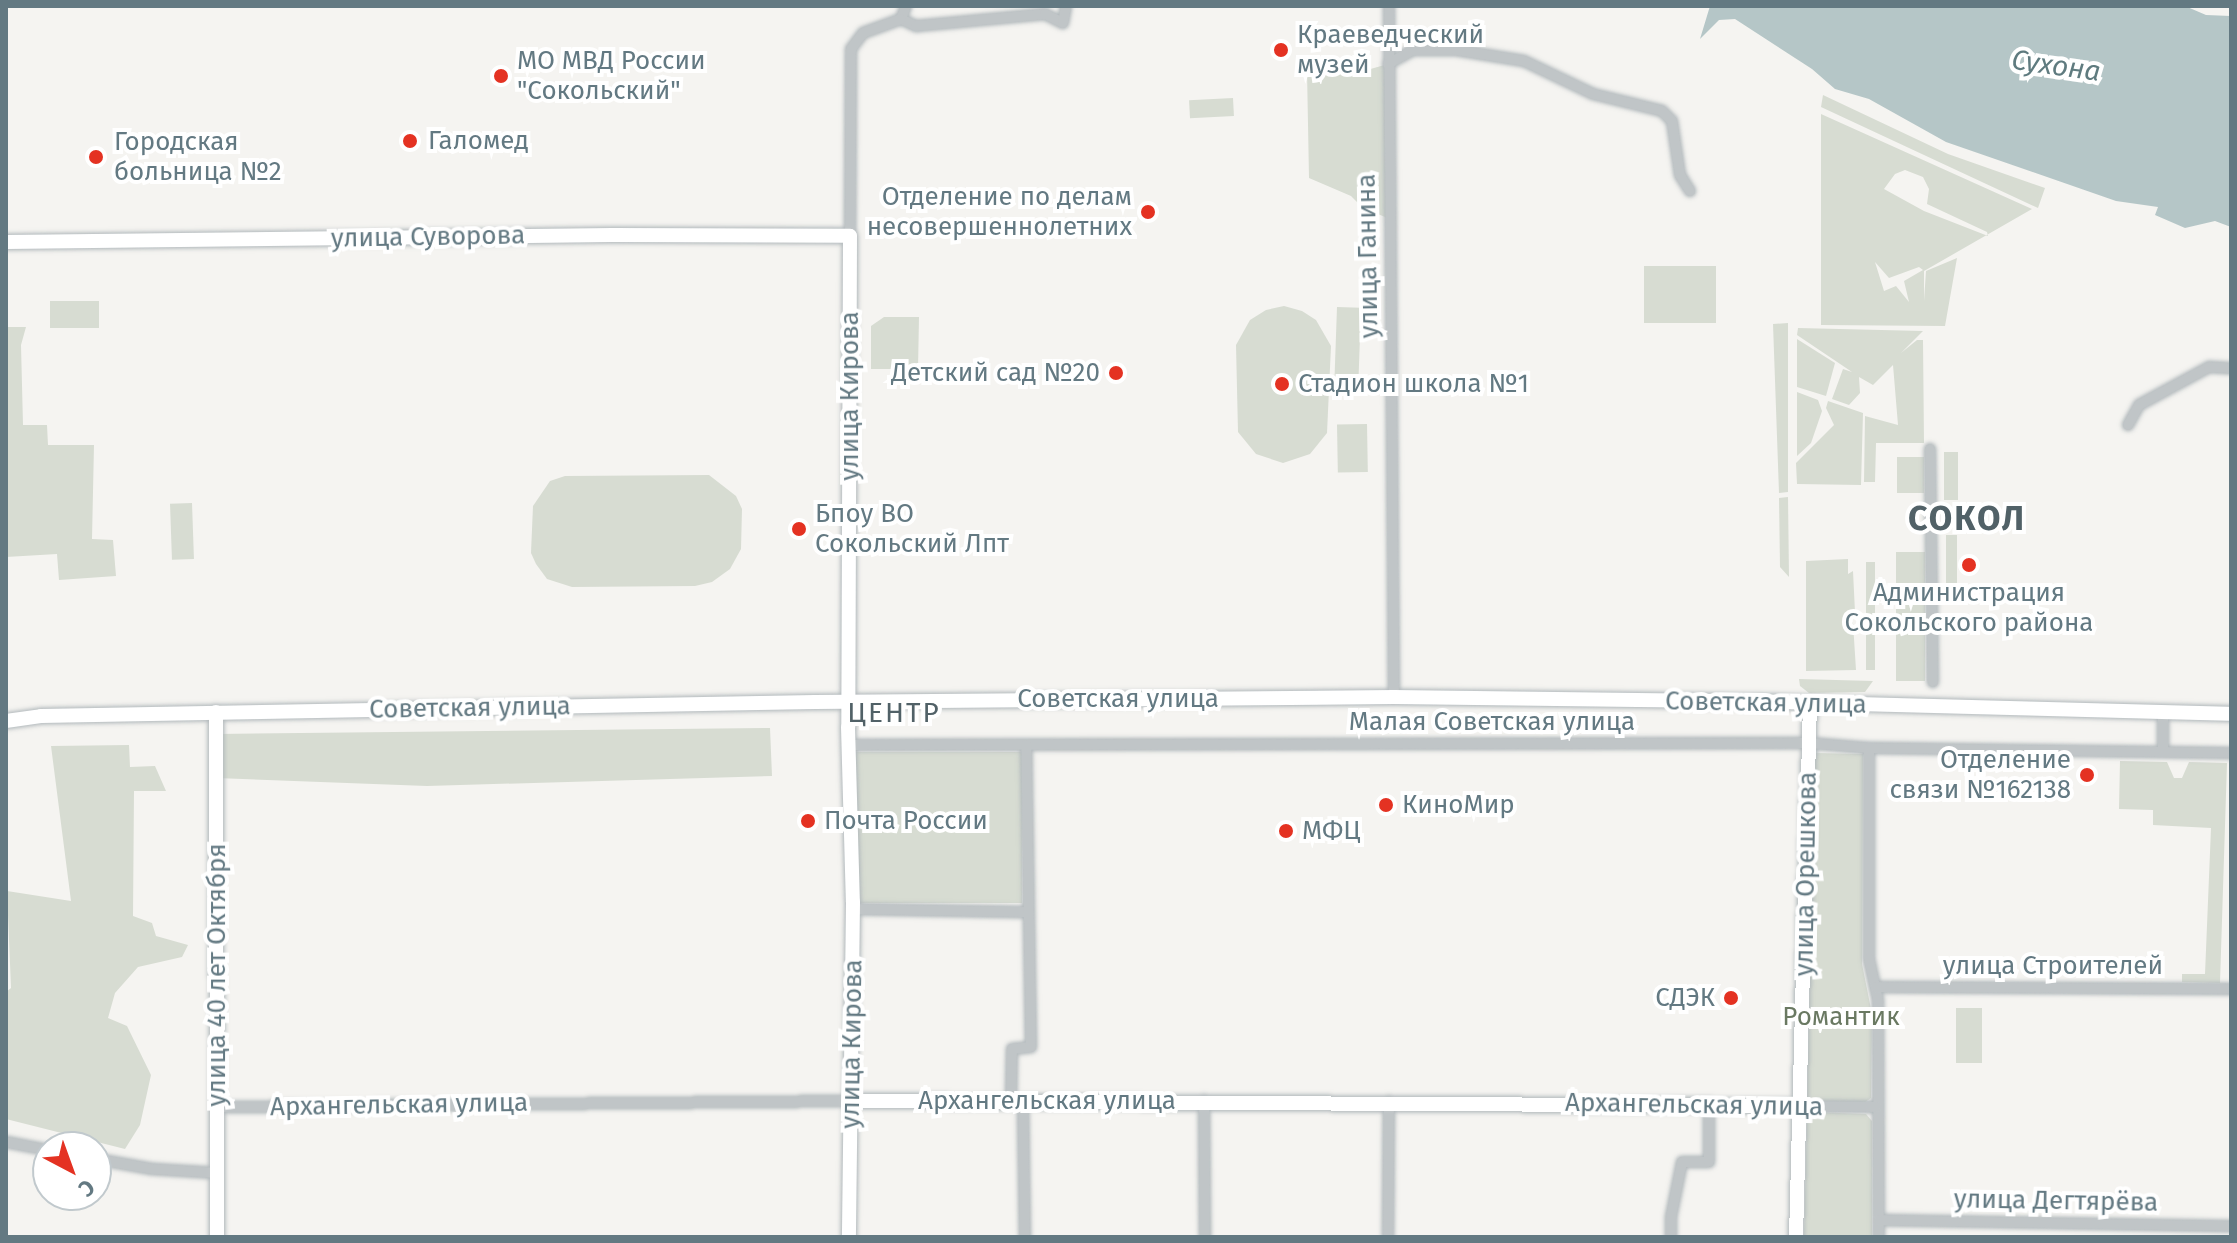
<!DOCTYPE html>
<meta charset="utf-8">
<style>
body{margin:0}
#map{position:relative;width:2237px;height:1243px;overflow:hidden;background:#f5f4f1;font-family:"Fira Sans",sans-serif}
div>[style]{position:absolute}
.green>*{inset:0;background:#d7dcd2;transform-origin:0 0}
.water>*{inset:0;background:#b5c6c7}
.roads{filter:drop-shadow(0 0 2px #b2b9bc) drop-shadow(0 0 2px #b2b9bc)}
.street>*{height:10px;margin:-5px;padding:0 5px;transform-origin:5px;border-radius:5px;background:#c0c5c7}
.secondary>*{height:14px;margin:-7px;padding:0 7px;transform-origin:7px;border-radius:7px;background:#fff}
.dots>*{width:22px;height:22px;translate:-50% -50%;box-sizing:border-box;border:4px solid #fff;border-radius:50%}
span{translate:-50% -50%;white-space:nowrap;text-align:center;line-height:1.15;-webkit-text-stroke:8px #fff;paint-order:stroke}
.poi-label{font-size:26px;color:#637982}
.left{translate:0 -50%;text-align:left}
.right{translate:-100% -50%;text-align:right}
.street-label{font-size:26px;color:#637982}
.park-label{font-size:26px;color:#6a7962}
.water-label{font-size:28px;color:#5f7b7f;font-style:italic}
.neighbourhood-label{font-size:28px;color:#516167;letter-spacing:2px}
.district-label{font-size:34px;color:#516167;font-weight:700;letter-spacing:2px}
.frame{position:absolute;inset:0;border:8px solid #637982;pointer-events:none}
.north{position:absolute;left:32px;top:1131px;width:80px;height:80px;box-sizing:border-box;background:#fff;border:2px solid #c1c9cd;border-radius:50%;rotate:139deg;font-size:22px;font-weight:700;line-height:32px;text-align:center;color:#637982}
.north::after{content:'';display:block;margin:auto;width:28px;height:36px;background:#e43222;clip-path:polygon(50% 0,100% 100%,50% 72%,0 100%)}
</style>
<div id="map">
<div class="green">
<div style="clip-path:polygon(1388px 64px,1390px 219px,1363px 208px,1351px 196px,1309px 178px,1307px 71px,1367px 70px)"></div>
<div style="clip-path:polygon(1823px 95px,1948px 154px,2045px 188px,2038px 208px,1821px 107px)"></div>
<div style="left:1233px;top:98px;width:18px;height:44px;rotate:87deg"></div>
<div style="clip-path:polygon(evenodd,1821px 114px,2032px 209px,1924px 271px,1924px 301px,1926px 271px,1957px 258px,1945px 326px,1821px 325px,1821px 114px,1905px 170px,1923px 177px,1929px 189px,1927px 204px,1987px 232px,1988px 236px,1924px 211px,1884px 189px,1895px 174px,1905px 170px,1821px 114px,1875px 262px,1889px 278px,1919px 267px,1923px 270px,1904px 281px,1909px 302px,1896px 286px,1884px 291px,1875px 262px)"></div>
<div style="left:1716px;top:266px;width:57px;height:72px;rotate:90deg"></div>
<div style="left:99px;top:301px;width:27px;height:49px;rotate:90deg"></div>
<div style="clip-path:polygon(1284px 306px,1302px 311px,1316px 320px,1331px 346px,1327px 433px,1310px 454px,1283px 463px,1256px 454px,1238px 432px,1236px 345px,1250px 320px,1266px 310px)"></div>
<div style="left:1337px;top:307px;width:24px;height:73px;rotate:2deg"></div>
<div style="clip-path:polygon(884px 317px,919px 317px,918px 369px,871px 369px,871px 326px)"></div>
<div style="clip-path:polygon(1788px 323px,1788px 492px,1779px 493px,1773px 324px)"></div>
<div style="clip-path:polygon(6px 327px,26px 327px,21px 345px,23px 425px,47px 425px,48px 445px,94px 445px,92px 539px,113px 540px,116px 576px,59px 580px,57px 554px,6px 557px)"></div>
<div style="clip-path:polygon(1798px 328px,1923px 331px,1901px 353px,1917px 340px,1923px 340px,1924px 443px,1876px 443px,1875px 482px,1864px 482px,1865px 416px,1898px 425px,1893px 365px,1873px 385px,1859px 377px,1860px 393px,1849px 405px,1832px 399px,1843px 369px,1852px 372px,1797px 335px)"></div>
<div style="clip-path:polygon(1797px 339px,1835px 363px,1826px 396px,1797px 387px)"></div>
<div style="clip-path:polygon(1797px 392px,1818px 400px,1822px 411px,1811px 443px,1797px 456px)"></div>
<div style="clip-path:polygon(1828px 401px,1863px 413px,1861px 485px,1797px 484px,1796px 463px,1834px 425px,1826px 408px)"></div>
<div style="left:1367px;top:424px;width:48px;height:30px;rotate:89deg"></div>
<div style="left:1944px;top:452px;width:14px;height:48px"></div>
<div style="left:1897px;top:457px;width:27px;height:36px"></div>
<div style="clip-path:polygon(709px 475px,736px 496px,742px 509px,741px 549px,730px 569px,712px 582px,695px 586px,572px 587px,547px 579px,536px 564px,531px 553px,533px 506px,550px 481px,565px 476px)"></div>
<div style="clip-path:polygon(1788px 497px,1789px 577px,1780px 567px,1779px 498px)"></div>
<div style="left:192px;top:503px;width:56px;height:22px;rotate:88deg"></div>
<div style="left:1946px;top:535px;width:11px;height:59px"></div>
<div style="left:1896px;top:552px;width:29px;height:129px"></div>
<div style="clip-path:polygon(1848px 559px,1848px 574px,1853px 571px,1855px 612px,1849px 618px,1853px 623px,1856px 670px,1806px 671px,1806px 561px)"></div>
<div style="left:1866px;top:562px;width:9px;height:108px"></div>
<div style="clip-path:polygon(1799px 679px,1873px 681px,1865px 692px,1809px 693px,1800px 686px)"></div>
<div style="clip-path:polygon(770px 728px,772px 776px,427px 786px,216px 778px,216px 734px)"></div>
<div style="clip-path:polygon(129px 745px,130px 767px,155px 766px,166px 791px,134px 791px,133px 916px,152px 923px,156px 936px,188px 945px,182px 957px,138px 967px,115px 993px,108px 1018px,127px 1026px,151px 1075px,140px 1125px,125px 1149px,6px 1119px,6px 992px,11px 988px,7px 891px,71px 901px,51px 746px)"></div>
<div style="left:855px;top:752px;width:167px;height:151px"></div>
<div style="clip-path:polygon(1815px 753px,1863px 754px,1862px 964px,1872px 1014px,1871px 1098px,1864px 1103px,1807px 1102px)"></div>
<div style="clip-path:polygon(2120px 761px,2167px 762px,2174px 778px,2182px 778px,2189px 762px,2227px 763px,2220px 983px,2182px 982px,2182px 974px,2205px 974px,2211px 828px,2153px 825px,2153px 810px,2119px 809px)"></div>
<div style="left:1956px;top:1008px;width:26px;height:55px"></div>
<div style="clip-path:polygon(1813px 1112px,1866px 1114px,1872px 1121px,1872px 1237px,1804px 1237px,1807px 1117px)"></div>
</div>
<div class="water">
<div style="clip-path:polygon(1710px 6px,2185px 6px,2206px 15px,2231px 16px,2231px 227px,2215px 221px,2185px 228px,2155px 215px,2158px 207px,2116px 201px,1946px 142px,1869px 99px,1835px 89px,1812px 69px,1735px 19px,1719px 20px,1700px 39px)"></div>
</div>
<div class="roads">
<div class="street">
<div style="left:1389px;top:6px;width:691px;rotate:89.59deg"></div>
<div style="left:901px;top:19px;width:17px;rotate:25deg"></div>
<div style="left:916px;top:26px;width:130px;rotate:-5.3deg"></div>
<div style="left:1045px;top:14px;width:20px;rotate:27deg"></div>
<div style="left:1063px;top:23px;width:17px;rotate:-80deg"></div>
<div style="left:901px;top:19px;width:14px;rotate:-69deg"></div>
<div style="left:1388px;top:64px;width:29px;rotate:-29deg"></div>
<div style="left:1413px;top:50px;width:43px"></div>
<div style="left:1456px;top:50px;width:69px;rotate:9.2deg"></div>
<div style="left:1524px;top:61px;width:76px;rotate:25.6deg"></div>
<div style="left:1593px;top:94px;width:71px;rotate:13.8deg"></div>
<div style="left:1662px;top:111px;width:14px;rotate:45deg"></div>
<div style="left:1672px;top:121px;width:55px;rotate:81.6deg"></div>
<div style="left:1680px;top:175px;width:19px;rotate:58deg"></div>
<div style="left:850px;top:236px;width:187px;rotate:-89.7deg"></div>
<div style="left:851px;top:49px;width:20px;rotate:-53deg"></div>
<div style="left:863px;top:33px;width:40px;rotate:-20.2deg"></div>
<div style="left:2128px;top:425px;width:23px;rotate:-61deg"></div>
<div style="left:2139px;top:405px;width:80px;rotate:-28.5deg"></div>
<div style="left:2209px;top:367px;width:22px;rotate:3deg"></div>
<div style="left:1930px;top:449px;width:233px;rotate:89.3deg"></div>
<div style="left:849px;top:745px;width:960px;rotate:-0.12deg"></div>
<div style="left:1809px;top:743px;width:60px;rotate:4.8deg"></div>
<div style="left:1869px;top:748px;width:362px;rotate:0.8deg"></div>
<div style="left:1869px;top:748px;width:211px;rotate:90deg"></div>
<div style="left:1869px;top:959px;width:42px;rotate:77.6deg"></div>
<div style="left:1878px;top:1000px;width:237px;rotate:89.8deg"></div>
<div style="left:2163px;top:752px;width:38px;rotate:-90deg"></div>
<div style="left:853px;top:909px;width:175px;rotate:1deg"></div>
<div style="left:1875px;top:987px;width:356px;rotate:0.3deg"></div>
<div style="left:1204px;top:1100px;width:137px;rotate:89.6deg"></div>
<div style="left:1011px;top:1101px;width:52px;rotate:-88.9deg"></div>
<div style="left:1012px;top:1049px;width:19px;rotate:-6deg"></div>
<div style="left:1031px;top:1047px;width:302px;rotate:-90.9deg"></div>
<div style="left:1023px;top:1101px;width:136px;rotate:89.2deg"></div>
<div style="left:1801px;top:1106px;width:75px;rotate:0.8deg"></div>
<div style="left:217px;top:1107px;width:634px;rotate:-0.54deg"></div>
<div style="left:6px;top:1142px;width:43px;rotate:10.8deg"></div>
<div style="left:96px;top:1159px;width:57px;rotate:10.1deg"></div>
<div style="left:152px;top:1169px;width:65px;rotate:3.5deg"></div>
<div style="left:1879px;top:1220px;width:352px;rotate:1deg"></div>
<div style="left:1388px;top:1237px;width:136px;rotate:-89.6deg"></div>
<div style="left:1671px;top:1237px;width:20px;rotate:-90deg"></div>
<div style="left:1671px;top:1217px;width:56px;rotate:-78.7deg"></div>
<div style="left:1682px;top:1162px;width:27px"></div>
<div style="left:1709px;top:1162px;width:59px;rotate:-90deg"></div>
</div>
<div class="secondary">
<div style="left:6px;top:242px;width:606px;rotate:-0.66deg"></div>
<div style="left:612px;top:235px;width:238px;rotate:0.2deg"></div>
<div style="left:850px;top:236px;width:491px;rotate:90.2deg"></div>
<div style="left:848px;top:727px;width:175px;rotate:88.4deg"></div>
<div style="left:853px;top:902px;width:335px;rotate:90.7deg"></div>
<div style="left:216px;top:712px;width:525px;rotate:89.89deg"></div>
<div style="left:6px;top:721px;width:35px;rotate:-8deg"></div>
<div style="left:41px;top:716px;width:774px;rotate:-1.04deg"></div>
<div style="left:815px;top:702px;width:579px;rotate:-0.49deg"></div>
<div style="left:1394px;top:697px;width:385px;rotate:0.7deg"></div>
<div style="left:1779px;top:702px;width:452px;rotate:1.5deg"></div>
<div style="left:851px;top:1101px;width:950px;rotate:0.3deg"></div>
<div style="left:1796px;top:1237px;width:533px;rotate:-88.5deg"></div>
</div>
</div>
<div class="dots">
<div style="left:1281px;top:50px;background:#e43222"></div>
<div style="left:501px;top:76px;background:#e43222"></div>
<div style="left:410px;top:141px;background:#e43222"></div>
<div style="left:96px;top:157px;background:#e43222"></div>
<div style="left:1148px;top:212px;background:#e43222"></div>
<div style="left:1116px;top:373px;background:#e43222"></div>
<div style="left:1282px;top:384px;background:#e43222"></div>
<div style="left:799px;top:529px;background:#e43222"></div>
<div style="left:1969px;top:565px;background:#e43222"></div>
<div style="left:2087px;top:775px;background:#e43222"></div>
<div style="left:1386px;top:805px;background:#e43222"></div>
<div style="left:808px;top:821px;background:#e43222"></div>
<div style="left:1286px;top:831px;background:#e43222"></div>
<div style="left:1731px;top:998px;background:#e43222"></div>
</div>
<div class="poi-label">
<span class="left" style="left:1297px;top:50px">Краеведческий<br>музей</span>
<span class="left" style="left:517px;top:76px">МО МВД России<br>"Сокольский"</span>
<span class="left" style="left:428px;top:141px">Галомед</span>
<span class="left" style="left:114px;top:157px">Городская<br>больница №2</span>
<span class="right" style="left:1132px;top:212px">Отделение по делам<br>несовершеннолетних</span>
<span class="right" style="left:1100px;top:373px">Детский сад №20</span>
<span class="left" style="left:1298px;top:384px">Стадион школа №1</span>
<span class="left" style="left:815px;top:529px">Бпоу ВО<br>Сокольский Лпт</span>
<span style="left:1969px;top:608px">Администрация<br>Сокольского района</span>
<span class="right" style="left:2071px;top:775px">Отделение<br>связи №162138</span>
<span class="left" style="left:1402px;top:805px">КиноМир</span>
<span class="left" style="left:824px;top:821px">Почта России</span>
<span class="left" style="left:1302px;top:831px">МФЦ</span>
<span class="right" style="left:1715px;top:998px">СДЭК</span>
</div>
<div class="street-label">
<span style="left:428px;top:237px;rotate:-1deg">улица Суворова</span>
<span style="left:1368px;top:256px;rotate:-91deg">улица Ганина</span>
<span style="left:850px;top:396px;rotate:-90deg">улица Кирова</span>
<span style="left:1118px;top:699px">Советская улица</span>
<span style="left:1766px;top:703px;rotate:1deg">Советская улица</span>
<span style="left:470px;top:708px;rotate:-1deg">Советская улица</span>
<span style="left:1492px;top:722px">Малая Советская улица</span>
<span style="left:1806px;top:874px;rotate:-89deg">улица Орешкова</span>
<span style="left:2053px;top:966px">улица Строителей</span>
<span style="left:217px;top:975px;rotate:-90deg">улица 40 лет Октября</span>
<span style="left:852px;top:1044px;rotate:-89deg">улица Кирова</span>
<span style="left:1047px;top:1101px">Архангельская улица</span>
<span style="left:399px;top:1105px;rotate:-1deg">Архангельская улица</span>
<span style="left:1694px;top:1105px;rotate:1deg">Архангельская улица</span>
<span style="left:2056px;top:1201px;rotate:1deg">улица Дегтярёва</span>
</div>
<div class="park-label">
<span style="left:1841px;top:1017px">Романтик</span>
</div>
<div class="water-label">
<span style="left:2056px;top:66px;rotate:8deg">Сухона</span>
</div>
<div class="neighbourhood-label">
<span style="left:894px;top:713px">ЦЕНТР</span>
</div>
<div class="district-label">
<span style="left:1967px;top:519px">СОКОЛ</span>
</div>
<div class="frame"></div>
<div class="north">С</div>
</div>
